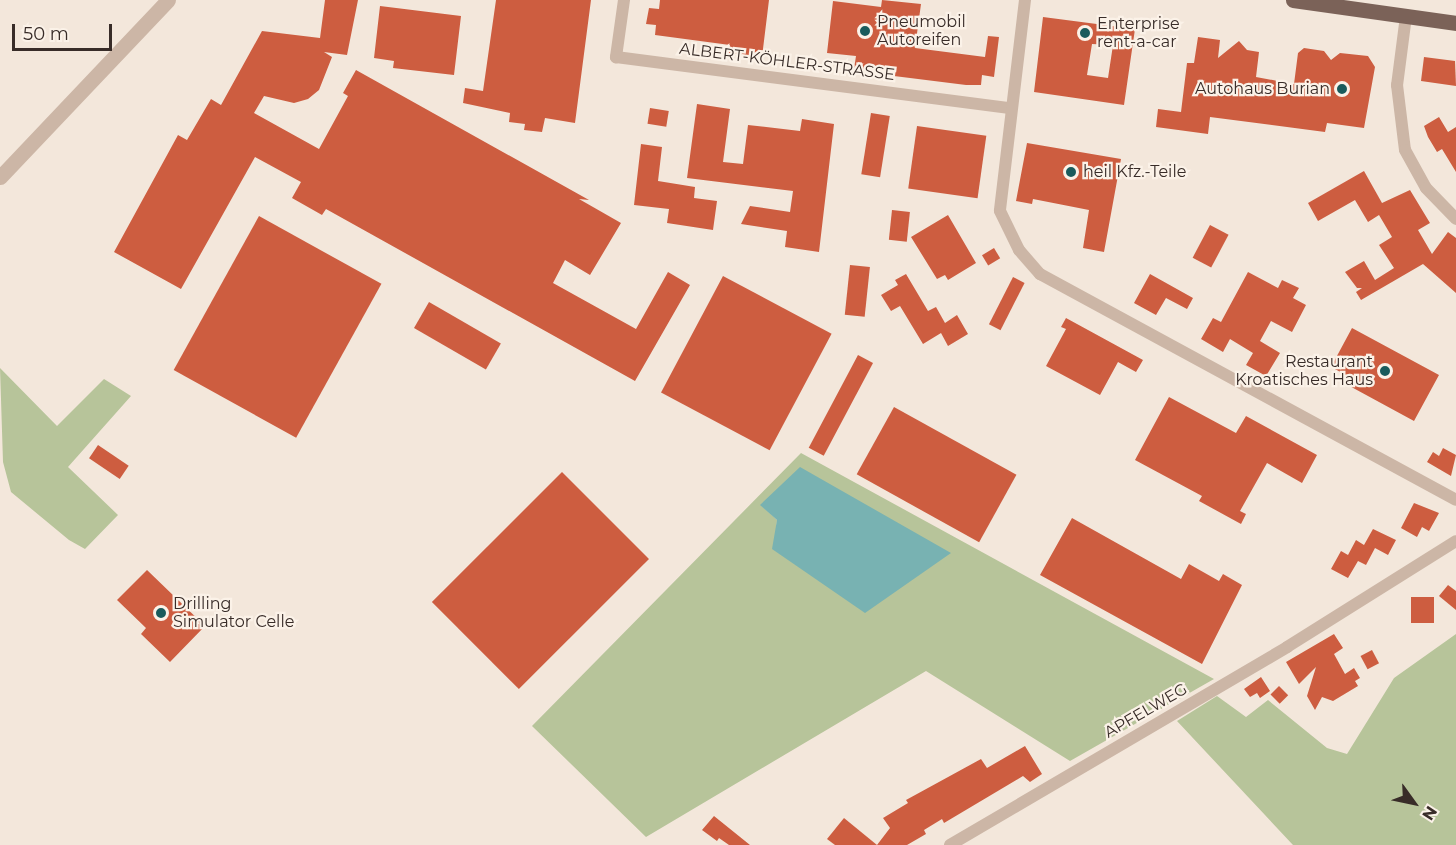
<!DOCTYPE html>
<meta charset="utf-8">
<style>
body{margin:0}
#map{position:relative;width:1456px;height:845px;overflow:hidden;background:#f3e7db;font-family:Montserrat,sans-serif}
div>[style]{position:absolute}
.green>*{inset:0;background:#b7c49a}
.water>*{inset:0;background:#78b2b2}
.building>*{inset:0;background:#cd5d40;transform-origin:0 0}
.minor>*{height:12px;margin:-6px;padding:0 6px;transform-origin:6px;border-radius:6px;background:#ccb6a6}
.tertiary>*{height:15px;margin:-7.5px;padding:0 7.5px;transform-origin:7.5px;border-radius:7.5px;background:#ccb6a6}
.primary>*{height:15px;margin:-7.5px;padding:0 7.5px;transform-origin:7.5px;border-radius:7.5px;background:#7b6258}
.dots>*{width:16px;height:16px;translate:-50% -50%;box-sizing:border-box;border:3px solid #fbf2e8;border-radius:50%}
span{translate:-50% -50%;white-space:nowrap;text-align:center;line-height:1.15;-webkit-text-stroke:4.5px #fbf2e8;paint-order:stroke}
.poi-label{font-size:16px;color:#382c28}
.left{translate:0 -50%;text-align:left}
.right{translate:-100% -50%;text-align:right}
.street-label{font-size:16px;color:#382c28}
.north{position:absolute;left:1384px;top:773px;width:60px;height:60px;-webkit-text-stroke:4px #fbf2e8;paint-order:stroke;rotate:123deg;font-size:16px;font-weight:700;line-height:24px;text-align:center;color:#382c28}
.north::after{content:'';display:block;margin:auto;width:21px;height:27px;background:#382c28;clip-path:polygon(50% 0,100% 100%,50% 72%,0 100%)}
.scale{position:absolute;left:12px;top:24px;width:100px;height:27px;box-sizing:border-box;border:3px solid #382c28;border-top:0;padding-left:8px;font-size:18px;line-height:21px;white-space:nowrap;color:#382c28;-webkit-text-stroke:4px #fbf2e8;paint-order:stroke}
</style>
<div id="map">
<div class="green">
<div style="clip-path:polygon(0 368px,57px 426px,104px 379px,131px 396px,68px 467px,118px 515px,85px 549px,69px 540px,11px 492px,3px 462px)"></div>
<div style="clip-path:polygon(evenodd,801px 453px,1214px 679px,1070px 761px,926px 671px,646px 837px,532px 726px,801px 453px,761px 505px,950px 553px,776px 533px,777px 520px,761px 505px)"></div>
<div style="clip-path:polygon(1456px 634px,1456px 845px,1293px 845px,1177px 721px,1217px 696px,1246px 717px,1268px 700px,1327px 748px,1347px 754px,1394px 678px)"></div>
</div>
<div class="water">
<div style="clip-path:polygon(800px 467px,951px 553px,865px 613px,772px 549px,777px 520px,760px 505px)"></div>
</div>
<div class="building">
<div style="clip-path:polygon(325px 0,358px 0,347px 55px,324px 52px,332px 57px,319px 90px,308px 99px,294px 103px,264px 96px,254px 113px,319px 149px,348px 96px,343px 93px,356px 70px,589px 200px,579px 199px,621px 223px,590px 275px,565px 260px,553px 283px,636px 329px,668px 272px,690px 285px,635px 381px,326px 209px,322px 215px,292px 198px,301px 182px,255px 157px,181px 289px,114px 252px,178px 135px,187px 140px,211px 99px,221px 105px,262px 31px,320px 38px)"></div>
<div style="clip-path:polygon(496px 0,591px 0,575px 123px,545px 118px,542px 132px,524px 130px,525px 124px,509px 122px,510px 113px,463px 103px,465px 88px,483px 91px)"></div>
<div style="clip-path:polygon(660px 0,769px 0,762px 57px,729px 53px,730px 45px,655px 35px,656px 25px,646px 24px,649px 8px,659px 9px)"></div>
<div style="clip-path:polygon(882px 0,921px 4px,915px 48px,985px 57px,988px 36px,999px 37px,994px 77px,982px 75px,981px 85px,966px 85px,894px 76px,854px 69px,856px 56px,827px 53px,833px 1px,881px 7px)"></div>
<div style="clip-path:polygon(380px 6px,461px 16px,454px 75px,393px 68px,394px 61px,374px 58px)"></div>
<div style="clip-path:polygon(evenodd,1043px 17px,1135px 29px,1124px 105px,1034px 92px,1043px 17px,1092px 44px,1113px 45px,1108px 78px,1087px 75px,1092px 44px)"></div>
<div style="clip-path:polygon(1198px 37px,1220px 40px,1218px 58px,1239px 41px,1247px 50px,1259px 52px,1256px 77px,1294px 84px,1298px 53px,1304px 48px,1324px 51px,1331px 60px,1340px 53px,1368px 56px,1375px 67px,1364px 128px,1327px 123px,1325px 132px,1210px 117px,1208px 134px,1156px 127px,1158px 109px,1181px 112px,1187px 63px,1194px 63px)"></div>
<div style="clip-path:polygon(1424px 57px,1455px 61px,1456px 86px,1421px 81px)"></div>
<div style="clip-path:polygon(697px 104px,730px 109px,723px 162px,743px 164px,748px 125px,800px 131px,802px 119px,834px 124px,819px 252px,785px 247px,787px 231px,741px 224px,750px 206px,790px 212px,793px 191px,687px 178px)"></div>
<div style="left:650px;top:108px;width:19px;height:16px;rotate:9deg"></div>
<div style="left:871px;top:113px;width:19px;height:62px;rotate:9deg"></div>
<div style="clip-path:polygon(1439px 117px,1448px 132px,1456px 127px,1456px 172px,1442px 149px,1437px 152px,1428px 137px,1424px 126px)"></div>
<div style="left:917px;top:126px;width:70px;height:63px;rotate:8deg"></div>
<div style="clip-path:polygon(1027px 143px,1121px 159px,1104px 252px,1083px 248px,1089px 210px,1033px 199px,1032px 204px,1016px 201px)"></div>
<div style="clip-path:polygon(641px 144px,662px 147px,658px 181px,695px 187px,694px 198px,717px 201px,713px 230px,667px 223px,669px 209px,634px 205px)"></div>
<div style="clip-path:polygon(1364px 171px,1382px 203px,1410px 190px,1430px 223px,1418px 230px,1432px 254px,1448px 232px,1456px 238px,1456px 293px,1423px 264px,1361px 300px,1356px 292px,1362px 288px,1357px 288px,1345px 272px,1364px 261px,1375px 280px,1394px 268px,1379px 245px,1392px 237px,1379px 215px,1368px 222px,1355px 200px,1318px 221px,1308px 203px)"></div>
<div style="left:892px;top:210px;width:18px;height:30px;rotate:6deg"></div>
<div style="clip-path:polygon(948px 215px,976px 263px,948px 280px,945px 275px,937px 279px,911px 237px)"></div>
<div style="left:259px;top:216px;width:140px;height:176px;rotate:29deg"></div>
<div style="left:1210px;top:225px;width:21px;height:37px;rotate:28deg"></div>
<div style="left:994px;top:248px;width:12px;height:14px;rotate:59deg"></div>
<div style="left:850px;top:265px;width:20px;height:50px;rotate:6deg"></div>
<div style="clip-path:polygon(1248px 272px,1278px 288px,1282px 280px,1299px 288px,1293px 298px,1306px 305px,1292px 332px,1271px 321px,1260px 341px,1280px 353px,1266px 376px,1246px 365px,1253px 353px,1230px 339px,1223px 352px,1201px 339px,1213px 318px,1221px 322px)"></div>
<div style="clip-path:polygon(906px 274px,928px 311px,936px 307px,945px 323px,957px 315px,968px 334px,948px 346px,941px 333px,923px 344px,900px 306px,891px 311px,881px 295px,898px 285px,895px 280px)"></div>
<div style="clip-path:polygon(1150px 274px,1193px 298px,1187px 309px,1166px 298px,1156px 315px,1134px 303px)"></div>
<div style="left:723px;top:276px;width:123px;height:132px;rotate:28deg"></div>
<div style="left:1013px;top:277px;width:13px;height:53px;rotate:27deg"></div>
<div style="left:429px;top:302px;width:83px;height:30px;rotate:30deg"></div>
<div style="clip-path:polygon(1066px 318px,1143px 360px,1136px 372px,1118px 362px,1100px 395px,1046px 366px,1066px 329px,1061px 327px)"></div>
<div style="clip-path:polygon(1352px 328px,1439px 375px,1414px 421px,1344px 383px,1348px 376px,1331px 367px)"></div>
<div style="left:858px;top:355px;width:17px;height:105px;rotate:28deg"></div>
<div style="clip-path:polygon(1169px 397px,1236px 433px,1246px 416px,1317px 455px,1302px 483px,1267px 463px,1240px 511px,1246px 514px,1241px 524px,1199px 501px,1202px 496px,1135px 460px)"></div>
<div style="left:894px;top:407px;width:140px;height:77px;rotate:29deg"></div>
<div style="left:98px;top:445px;width:37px;height:16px;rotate:34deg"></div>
<div style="clip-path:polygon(1443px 448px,1456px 455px,1451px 476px,1427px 462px,1433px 452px,1439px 456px)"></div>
<div style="left:562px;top:472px;width:123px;height:184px;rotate:45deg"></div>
<div style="clip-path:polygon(1414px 503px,1439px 513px,1429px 531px,1422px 527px,1417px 537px,1401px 528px)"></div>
<div style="clip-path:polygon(1072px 518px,1181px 579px,1189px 564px,1219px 581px,1223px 574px,1242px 585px,1202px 664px,1040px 575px)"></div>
<div style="clip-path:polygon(1373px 529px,1396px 540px,1388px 555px,1375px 548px,1366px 565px,1358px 561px,1348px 578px,1331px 569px,1341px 551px,1348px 555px,1356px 540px,1364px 545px)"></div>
<div style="clip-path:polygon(147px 570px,205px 626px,170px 662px,141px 634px,146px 628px,117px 600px)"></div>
<div style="clip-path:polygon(1448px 585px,1456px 591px,1456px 610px,1439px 596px)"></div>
<div style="left:1411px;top:597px;width:23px;height:26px"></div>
<div style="clip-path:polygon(1334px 634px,1343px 648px,1334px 654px,1345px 674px,1354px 668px,1360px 678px,1355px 681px,1358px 686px,1333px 701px,1322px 697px,1315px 710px,1307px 696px,1316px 667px,1299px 684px,1286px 662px)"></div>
<div style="left:1372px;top:650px;width:15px;height:13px;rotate:62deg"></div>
<div style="clip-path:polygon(1261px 677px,1270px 691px,1260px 698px,1257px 693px,1250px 697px,1244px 689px)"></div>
<div style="left:1279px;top:686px;width:13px;height:12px;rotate:45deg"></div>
<div style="clip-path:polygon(1025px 746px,1042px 774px,1030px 782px,1023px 776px,944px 823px,942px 819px,924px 830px,926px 834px,907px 845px,877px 845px,890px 828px,883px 818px,908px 803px,906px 800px,981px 759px,987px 768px)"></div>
<div style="clip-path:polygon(714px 816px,750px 845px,729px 845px,719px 838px,717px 841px,702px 830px)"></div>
<div style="clip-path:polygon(844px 818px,877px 845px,835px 845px,827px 839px)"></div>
</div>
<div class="minor">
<div style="left:624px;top:0;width:58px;rotate:98deg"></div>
<div style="left:616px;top:57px;width:397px;rotate:7.4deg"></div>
<div style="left:1025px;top:0;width:212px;rotate:96.8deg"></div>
<div style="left:1000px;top:211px;width:43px;rotate:64deg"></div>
<div style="left:1019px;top:250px;width:32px;rotate:49deg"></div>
<div style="left:1040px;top:274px;width:473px;rotate:28.5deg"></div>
<div style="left:1406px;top:16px;width:70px;rotate:97.4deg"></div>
<div style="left:1397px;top:85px;width:65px;rotate:83deg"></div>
<div style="left:1405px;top:150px;width:43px;rotate:61.1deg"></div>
<div style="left:1426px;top:188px;width:43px;rotate:45.9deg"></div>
<div style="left:950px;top:845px;width:391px;rotate:-30.4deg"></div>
<div style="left:1287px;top:647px;width:199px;rotate:-32.1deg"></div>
</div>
<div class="tertiary">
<div style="left:0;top:177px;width:244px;rotate:-46.5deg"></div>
</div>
<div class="primary">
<div style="left:1293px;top:0;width:165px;rotate:8deg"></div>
</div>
<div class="dots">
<div style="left:865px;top:31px;background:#1a5b5c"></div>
<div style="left:1085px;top:33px;background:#1a5b5c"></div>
<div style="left:1342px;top:89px;background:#1a5b5c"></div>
<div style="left:1071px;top:172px;background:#1a5b5c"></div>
<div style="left:1385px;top:371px;background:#1a5b5c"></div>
<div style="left:161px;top:613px;background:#1a5b5c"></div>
</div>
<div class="poi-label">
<span class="left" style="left:877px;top:31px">Pneumobil<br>Autoreifen</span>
<span class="left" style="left:1097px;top:33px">Enterprise<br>rent-a-car</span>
<span class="right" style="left:1330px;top:89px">Autohaus Burian</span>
<span class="left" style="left:1083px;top:172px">heil Kfz.-Teile</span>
<span class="right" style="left:1373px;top:371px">Restaurant<br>Kroatisches Haus</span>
<span class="left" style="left:173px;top:613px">Drilling<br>Simulator Celle</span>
</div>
<div class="street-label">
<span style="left:787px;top:62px;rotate:7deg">ALBERT-KÖHLER-STRASSE</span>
<span style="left:1146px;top:711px;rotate:-30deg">APFELWEG</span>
</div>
<div class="north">N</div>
<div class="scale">50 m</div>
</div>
